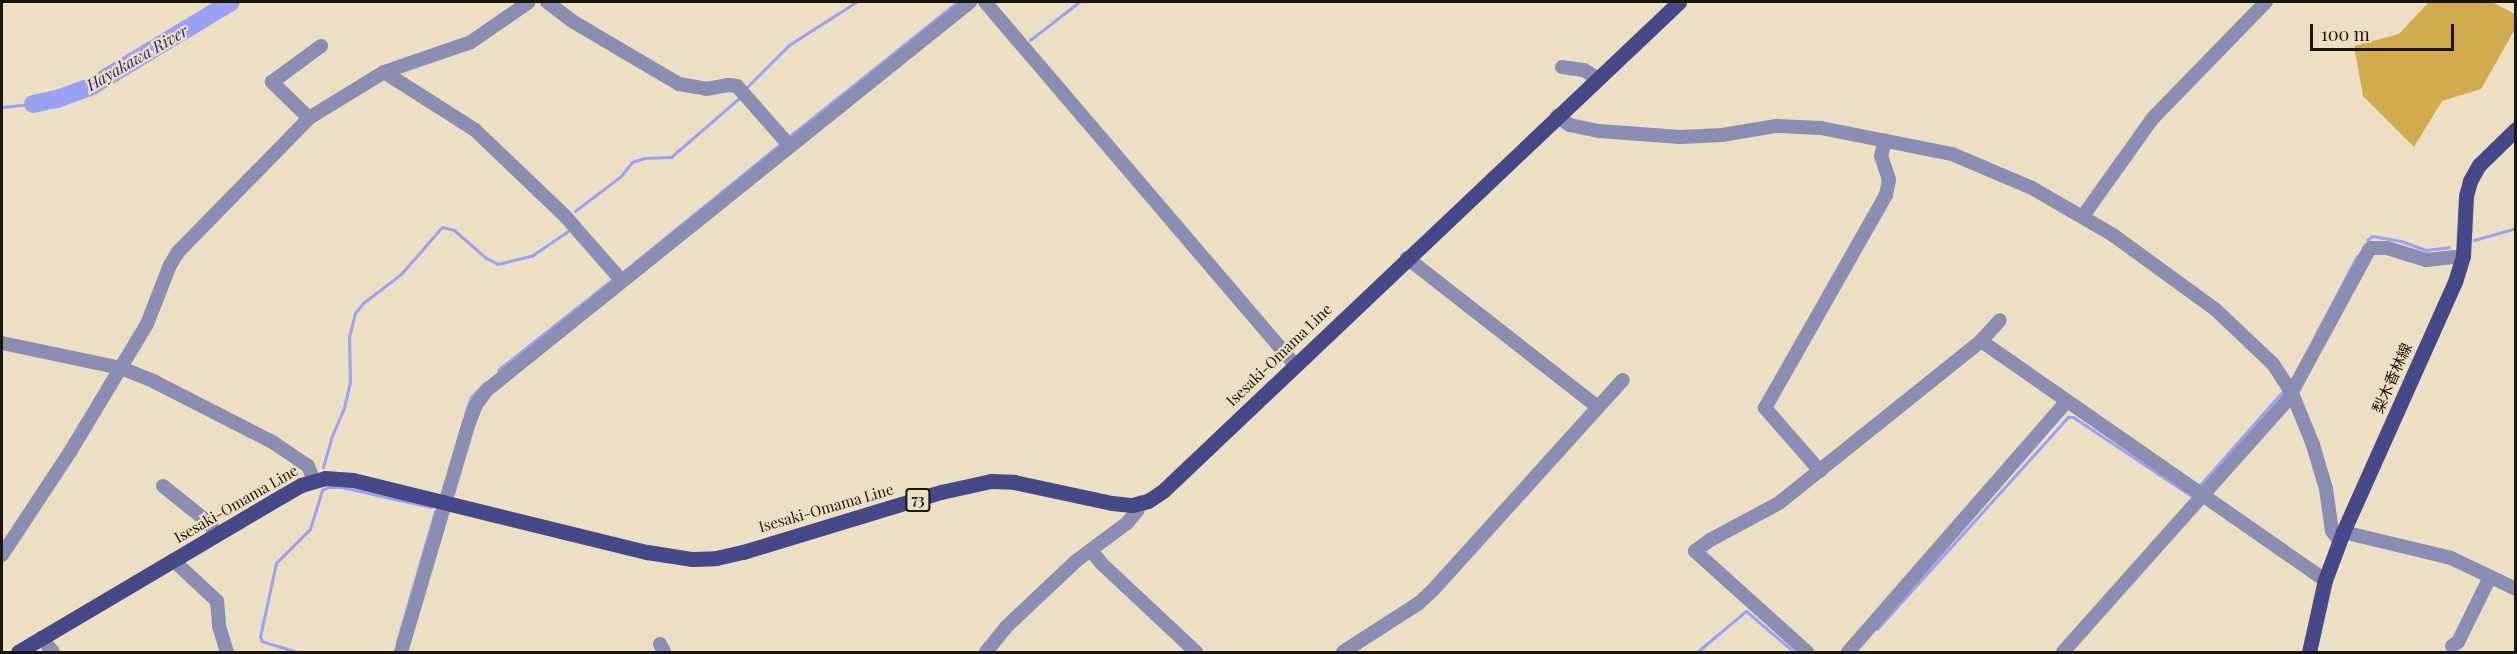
<!DOCTYPE html>
<meta charset="utf-8">
<style>
body{margin:0}
#map{position:relative;width:2517px;height:654px;overflow:hidden;background:#ecdfc3;font-family:"Playfair Display","Noto Sans JP",serif}
div>[style]{position:absolute}
.green>*{inset:0;background:#d2ab4e}
.stream>*{height:3px;margin:-1.5px;padding:0 1.5px;transform-origin:1.5px;border-radius:1.5px;background:#9aa2f5}
.river>*{height:18px;margin:-9px;padding:0 9px;transform-origin:9px;border-radius:9px;background:#9aa2f5}
.minor>*{height:14px;margin:-7px;padding:0 7px;transform-origin:7px;border-radius:7px;background:#898eb2}
.major>*{height:15px;margin:-7.5px;padding:0 7.5px;transform-origin:7.5px;border-radius:7.5px;background:#464987}
span{translate:-50% -50%;white-space:nowrap;text-align:center;line-height:1.15;-webkit-text-stroke:4.5px #ecdfc3;paint-order:stroke}
.shield-label span{padding:2px 4px;background:#ecdfc3;border:2px solid;border-radius:4px;-webkit-text-stroke-width:0}
.shield-label{font-size:14px;color:#1b160c;font-weight:700}
.street-label{font-size:15px;color:#1b160c}
.water-label{font-size:16px;color:#291d7b;font-style:italic}
.frame{position:absolute;inset:0;border:3px solid #1b160c;pointer-events:none}
.scale{position:absolute;left:2310px;top:24px;width:144px;height:27px;box-sizing:border-box;border:3px solid #1b160c;border-top:0;padding-left:8px;font-size:18px;line-height:21px;white-space:nowrap;color:#1b160c;-webkit-text-stroke:4px #ecdfc3;paint-order:stroke}
</style>
<div id="map">
<div class="green">
<div style="clip-path:polygon(2429px 2px,2492px 2px,2515px 14px,2515px 29px,2481px 89px,2442px 101px,2414px 147px,2363px 96px,2354px 46px,2399px 34px)"></div>
</div>
<div class="stream">
<div style="left:1030px;top:40px;width:62px;rotate:-37.8deg"></div>
<div style="left:748px;top:86px;width:58px;rotate:-45deg"></div>
<div style="left:789px;top:45px;width:80px;rotate:-32.7deg"></div>
<div style="left:2px;top:107px;width:31px;rotate:-6deg"></div>
<div style="left:791px;top:135px;width:213px;rotate:-38.7deg"></div>
<div style="left:575px;top:211px;width:58px;rotate:-37.3deg"></div>
<div style="left:621px;top:176px;width:18px;rotate:-52deg"></div>
<div style="left:632px;top:162px;width:13px;rotate:-18deg"></div>
<div style="left:644px;top:158px;width:27px;rotate:-2deg"></div>
<div style="left:671px;top:157px;width:90px;rotate:-40.9deg"></div>
<div style="left:2367px;top:240px;width:6px;rotate:-39deg"></div>
<div style="left:2372px;top:236px;width:29px;rotate:10deg"></div>
<div style="left:2401px;top:241px;width:27px;rotate:20deg"></div>
<div style="left:2426px;top:250px;width:23px;rotate:-7deg"></div>
<div style="left:2474px;top:240px;width:44px;rotate:-15.9deg"></div>
<div style="left:624px;top:271px;width:201px;rotate:-39.1deg"></div>
<div style="left:2316px;top:334px;width:88px;rotate:-62.3deg"></div>
<div style="left:498px;top:370px;width:147px;rotate:-38.4deg"></div>
<div style="left:465px;top:414px;width:18px;rotate:-71deg"></div>
<div style="left:471px;top:397px;width:21px;rotate:-45deg"></div>
<div style="left:323px;top:467px;width:32px;rotate:-74deg"></div>
<div style="left:332px;top:436px;width:30px;rotate:-67deg"></div>
<div style="left:344px;top:408px;width:26px;rotate:-77deg"></div>
<div style="left:350px;top:383px;width:46px;rotate:-91.2deg"></div>
<div style="left:349px;top:337px;width:25px;rotate:-76deg"></div>
<div style="left:355px;top:313px;width:13px;rotate:-51deg"></div>
<div style="left:363px;top:303px;width:48px;rotate:-37.3deg"></div>
<div style="left:401px;top:274px;width:62px;rotate:-48.9deg"></div>
<div style="left:442px;top:227px;width:12px;rotate:14deg"></div>
<div style="left:454px;top:230px;width:43px;rotate:41.2deg"></div>
<div style="left:486px;top:258px;width:13px;rotate:27deg"></div>
<div style="left:498px;top:264px;width:36px;rotate:-14deg"></div>
<div style="left:533px;top:255px;width:42px;rotate:-34.4deg"></div>
<div style="left:2200px;top:485px;width:124px;rotate:-48.6deg"></div>
<div style="left:1877px;top:629px;width:285px;rotate:-48deg"></div>
<div style="left:2068px;top:417px;width:5px"></div>
<div style="left:2073px;top:417px;width:141px;rotate:33.7deg"></div>
<div style="left:397px;top:642px;width:136px;rotate:-73.8deg"></div>
<div style="left:297px;top:652px;width:37px;rotate:-163deg"></div>
<div style="left:262px;top:641px;width:4px;rotate:-117deg"></div>
<div style="left:260px;top:637px;width:76px;rotate:-77.8deg"></div>
<div style="left:276px;top:563px;width:48px;rotate:-45deg"></div>
<div style="left:310px;top:529px;width:41px;rotate:-72.9deg"></div>
<div style="left:322px;top:490px;width:7px;rotate:-27deg"></div>
<div style="left:328px;top:487px;width:13px"></div>
<div style="left:341px;top:487px;width:92px;rotate:12.5deg"></div>
<div style="left:1697px;top:652px;width:64px;rotate:-39.9deg"></div>
<div style="left:1746px;top:611px;width:63px;rotate:40.5deg"></div>
</div>
<div class="river">
<div style="left:33px;top:104px;width:25px;rotate:-12deg"></div>
<div style="left:57px;top:99px;width:37px;rotate:-20deg"></div>
<div style="left:92px;top:86px;width:162px;rotate:-31.1deg"></div>
</div>
<div class="minor">
<div style="left:547px;top:2px;width:31px;rotate:37deg"></div>
<div style="left:572px;top:21px;width:124px;rotate:30.5deg"></div>
<div style="left:679px;top:84px;width:27px;rotate:10deg"></div>
<div style="left:706px;top:89px;width:23px;rotate:-10deg"></div>
<div style="left:729px;top:85px;width:8px;rotate:7deg"></div>
<div style="left:737px;top:86px;width:79px;rotate:48.6deg"></div>
<div style="left:985px;top:2px;width:477px;rotate:49.5deg"></div>
<div style="left:1562px;top:67px;width:22px;rotate:8deg"></div>
<div style="left:1584px;top:70px;width:15px;rotate:32deg"></div>
<div style="left:384px;top:72px;width:108px;rotate:32.5deg"></div>
<div style="left:475px;top:130px;width:124px;rotate:43.7deg"></div>
<div style="left:565px;top:216px;width:86px;rotate:48.8deg"></div>
<div style="left:1557px;top:116px;width:16px;rotate:35deg"></div>
<div style="left:1570px;top:125px;width:30px;rotate:12deg"></div>
<div style="left:1599px;top:131px;width:81px;rotate:4.2deg"></div>
<div style="left:1680px;top:137px;width:42px;rotate:-2.7deg"></div>
<div style="left:1722px;top:135px;width:55px;rotate:-9.5deg"></div>
<div style="left:1776px;top:126px;width:45px;rotate:2.5deg"></div>
<div style="left:1821px;top:128px;width:134px;rotate:11.2deg"></div>
<div style="left:1952px;top:154px;width:87px;rotate:23deg"></div>
<div style="left:2032px;top:188px;width:94px;rotate:30.1deg"></div>
<div style="left:2113px;top:235px;width:126px;rotate:36deg"></div>
<div style="left:2215px;top:309px;width:80px;rotate:43.5deg"></div>
<div style="left:2273px;top:364px;width:35px;rotate:57deg"></div>
<div style="left:2292px;top:393px;width:56px;rotate:68deg"></div>
<div style="left:2313px;top:445px;width:46px;rotate:73.5deg"></div>
<div style="left:2326px;top:489px;width:42px;rotate:81.9deg"></div>
<div style="left:2332px;top:531px;width:13px;rotate:51deg"></div>
<div style="left:309px;top:118px;width:52px;rotate:-135.8deg"></div>
<div style="left:272px;top:82px;width:61px;rotate:-36.3deg"></div>
<div style="left:2083px;top:216px;width:120px;rotate:-54.5deg"></div>
<div style="left:2153px;top:118px;width:162px;rotate:-45.8deg"></div>
<div style="left:1407px;top:258px;width:242px;rotate:38deg"></div>
<div style="left:1981px;top:341px;width:419px;rotate:34.8deg"></div>
<div style="left:2px;top:343px;width:122px;rotate:11.9deg"></div>
<div style="left:121px;top:368px;width:37px;rotate:22deg"></div>
<div style="left:155px;top:382px;width:134px;rotate:27.1deg"></div>
<div style="left:274px;top:443px;width:41px;rotate:34.1deg"></div>
<div style="left:308px;top:466px;width:16px;rotate:68deg"></div>
<div style="left:1820px;top:471px;width:84px;rotate:-131.1deg"></div>
<div style="left:1765px;top:408px;width:245px;rotate:-60.4deg"></div>
<div style="left:1886px;top:195px;width:15px;rotate:-79deg"></div>
<div style="left:1889px;top:180px;width:25px;rotate:-108deg"></div>
<div style="left:1881px;top:156px;width:16px;rotate:-76deg"></div>
<div style="left:163px;top:486px;width:58px;rotate:38.7deg"></div>
<div style="left:208px;top:522px;width:16px;rotate:55deg"></div>
<div style="left:2343px;top:532px;width:111px;rotate:13.5deg"></div>
<div style="left:2451px;top:558px;width:72px;rotate:25.5deg"></div>
<div style="left:1091px;top:550px;width:18px;rotate:52deg"></div>
<div style="left:1102px;top:564px;width:129px;rotate:43.1deg"></div>
<div style="left:2px;top:555px;width:123px;rotate:-56.6deg"></div>
<div style="left:70px;top:452px;width:149px;rotate:-59deg"></div>
<div style="left:147px;top:324px;width:63px;rotate:-68.7deg"></div>
<div style="left:170px;top:265px;width:15px;rotate:-58deg"></div>
<div style="left:178px;top:252px;width:187px;rotate:-45.6deg"></div>
<div style="left:309px;top:118px;width:88px;rotate:-31.5deg"></div>
<div style="left:384px;top:72px;width:92px;rotate:-19deg"></div>
<div style="left:471px;top:42px;width:70px;rotate:-34.6deg"></div>
<div style="left:173px;top:560px;width:60px;rotate:43deg"></div>
<div style="left:217px;top:601px;width:25px;rotate:85deg"></div>
<div style="left:219px;top:626px;width:27px;rotate:73deg"></div>
<div style="left:41px;top:638px;width:18px;rotate:49deg"></div>
<div style="left:660px;top:644px;width:9px;rotate:63deg"></div>
<div style="left:2452px;top:646px;width:7px;rotate:-34deg"></div>
<div style="left:2458px;top:642px;width:72px;rotate:-63.8deg"></div>
<div style="left:401px;top:652px;width:239px;rotate:-73.5deg"></div>
<div style="left:469px;top:423px;width:19px;rotate:-69deg"></div>
<div style="left:476px;top:405px;width:19px;rotate:-54deg"></div>
<div style="left:487px;top:390px;width:620px;rotate:-38.78deg"></div>
<div style="left:986px;top:652px;width:32px;rotate:-51deg"></div>
<div style="left:1006px;top:627px;width:96px;rotate:-43.3deg"></div>
<div style="left:1076px;top:561px;width:64px;rotate:-36.7deg"></div>
<div style="left:1127px;top:523px;width:16px;rotate:-50deg"></div>
<div style="left:1137px;top:511px;width:9px;rotate:-69deg"></div>
<div style="left:1343px;top:652px;width:90px;rotate:-32.8deg"></div>
<div style="left:1419px;top:603px;width:19px;rotate:-43deg"></div>
<div style="left:1433px;top:590px;width:283px;rotate:-47.9deg"></div>
<div style="left:1807px;top:652px;width:151px;rotate:-138deg"></div>
<div style="left:1695px;top:551px;width:19px;rotate:-36deg"></div>
<div style="left:1710px;top:540px;width:78px;rotate:-28.2deg"></div>
<div style="left:1779px;top:503px;width:259px;rotate:-38.7deg"></div>
<div style="left:1981px;top:341px;width:28px;rotate:-48deg"></div>
<div style="left:1848px;top:652px;width:333px;rotate:-48.9deg"></div>
<div style="left:2063px;top:652px;width:336px;rotate:-48.3deg"></div>
<div style="left:2287px;top:401px;width:172px;rotate:-61.5deg"></div>
<div style="left:2369px;top:250px;width:3px;rotate:-45deg"></div>
<div style="left:2371px;top:248px;width:16px"></div>
<div style="left:2387px;top:248px;width:41px;rotate:17.1deg"></div>
<div style="left:2426px;top:260px;width:37px;rotate:-6deg"></div>
</div>
<div class="major">
<div style="left:18px;top:652px;width:307px;rotate:-30.6deg"></div>
<div style="left:282px;top:496px;width:22px;rotate:-30deg"></div>
<div style="left:301px;top:485px;width:25px;rotate:-16deg"></div>
<div style="left:325px;top:478px;width:28px;rotate:4deg"></div>
<div style="left:353px;top:480px;width:303px;rotate:13.8deg"></div>
<div style="left:647px;top:552px;width:46px;rotate:8.8deg"></div>
<div style="left:692px;top:559px;width:24px;rotate:-2deg"></div>
<div style="left:716px;top:558px;width:28px;rotate:-13deg"></div>
<div style="left:743px;top:552px;width:207px;rotate:-16.9deg"></div>
<div style="left:941px;top:492px;width:51px;rotate:-12.4deg"></div>
<div style="left:991px;top:481px;width:23px;rotate:2deg"></div>
<div style="left:1014px;top:482px;width:100px;rotate:12.1deg"></div>
<div style="left:1112px;top:503px;width:20px;rotate:6deg"></div>
<div style="left:1132px;top:505px;width:16px;rotate:-14deg"></div>
<div style="left:1148px;top:501px;width:18px;rotate:-34deg"></div>
<div style="left:1163px;top:491px;width:711px;rotate:-43.46deg"></div>
<div style="left:2309px;top:652px;width:74px;rotate:-77.5deg"></div>
<div style="left:2325px;top:580px;width:51px;rotate:-69.4deg"></div>
<div style="left:2343px;top:532px;width:274px;rotate:-65.9deg"></div>
<div style="left:2455px;top:282px;width:27px;rotate:-73deg"></div>
<div style="left:2463px;top:256px;width:60px;rotate:-87.1deg"></div>
<div style="left:2466px;top:196px;width:16px;rotate:-75deg"></div>
<div style="left:2470px;top:181px;width:18px;rotate:-61deg"></div>
<div style="left:2479px;top:165px;width:52px;rotate:-44.2deg"></div>
</div>
<div class="shield-label">
<span style="left:918px;top:500px">73</span>
</div>
<div class="street-label">
<span style="left:1279px;top:355px;rotate:-44deg">Isesaki-Omama Line</span>
<span style="left:2392px;top:378px;rotate:-66deg">梨木香林線</span>
<span style="left:236px;top:504px;rotate:-30deg">Isesaki-Omama Line</span>
<span style="left:826px;top:508px;rotate:-16deg">Isesaki-Omama Line</span>
</div>
<div class="water-label">
<span style="left:137px;top:58px;rotate:-30deg">Hayakawa River</span>
</div>
<div class="frame"></div>
<div class="scale">100 m</div>
</div>
